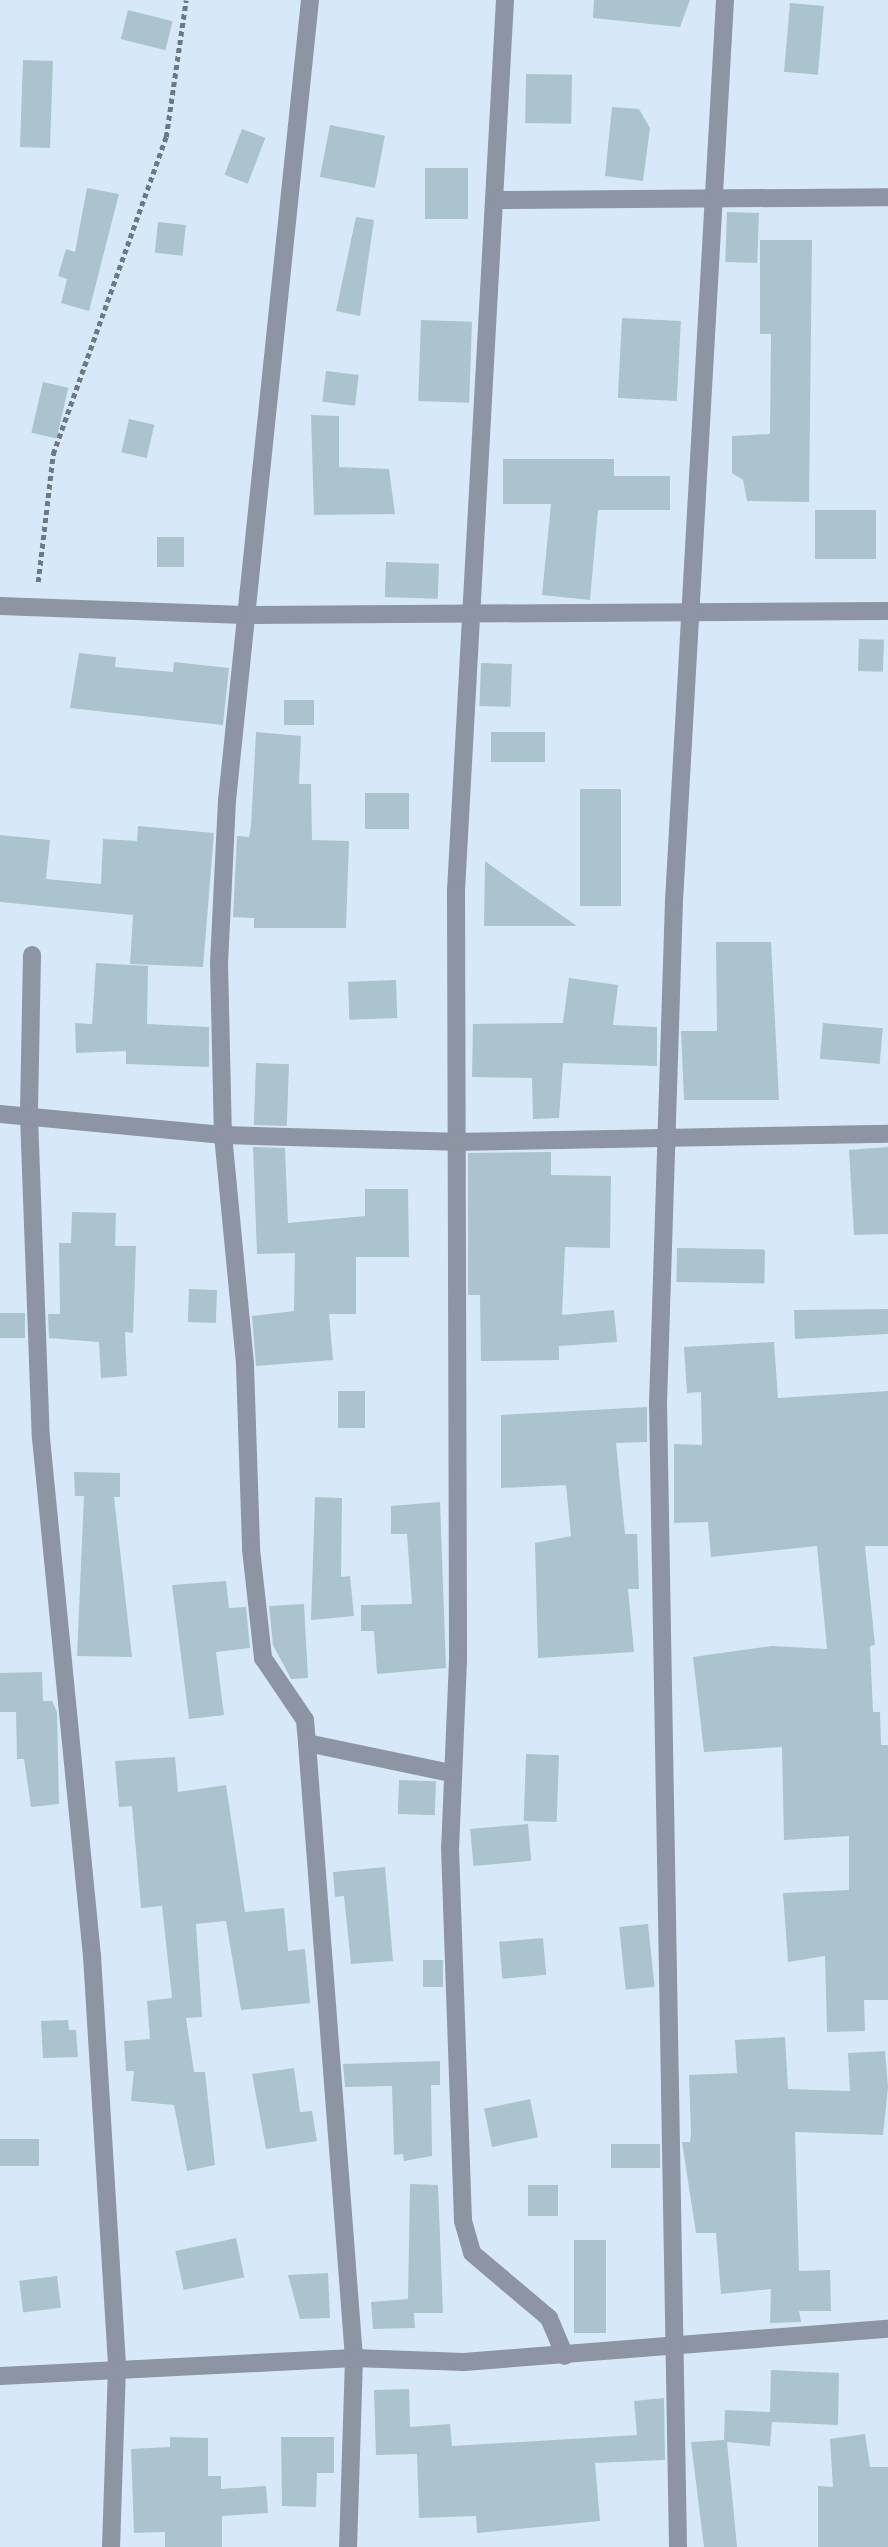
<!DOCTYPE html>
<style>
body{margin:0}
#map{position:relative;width:888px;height:2547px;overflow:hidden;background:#d7e9f9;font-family:Mulish,sans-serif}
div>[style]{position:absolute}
.building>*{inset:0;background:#abc3cc;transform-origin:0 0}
.path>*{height:4.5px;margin-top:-2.25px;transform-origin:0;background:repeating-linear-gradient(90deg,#6d7883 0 5px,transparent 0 8.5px)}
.street>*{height:18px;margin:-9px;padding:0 9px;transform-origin:9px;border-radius:9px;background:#8d94a3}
span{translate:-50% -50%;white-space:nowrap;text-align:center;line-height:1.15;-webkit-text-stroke:7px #eaf5ff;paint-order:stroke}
</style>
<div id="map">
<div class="building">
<div style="clip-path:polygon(594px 0,690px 0,680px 27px,593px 18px)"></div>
<div style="left:790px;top:3px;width:34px;height:69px;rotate:5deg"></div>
<div style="left:128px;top:10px;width:46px;height:30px;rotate:14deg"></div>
<div style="left:23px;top:60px;width:30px;height:87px;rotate:2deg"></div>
<div style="left:526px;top:74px;width:46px;height:49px;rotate:1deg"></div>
<div style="clip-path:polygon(612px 107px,639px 109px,650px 128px,643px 181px,605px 176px)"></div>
<div style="left:330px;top:125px;width:56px;height:53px;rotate:11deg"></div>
<div style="left:242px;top:129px;width:25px;height:49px;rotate:21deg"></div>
<div style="left:425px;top:168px;width:43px;height:51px"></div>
<div style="clip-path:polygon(87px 188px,119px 194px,89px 311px,61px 303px,67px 279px,58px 276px,66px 249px,75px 252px)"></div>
<div style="left:727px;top:212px;width:32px;height:50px;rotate:2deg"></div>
<div style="clip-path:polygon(356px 217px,374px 220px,360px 316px,336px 311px)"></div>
<div style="left:158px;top:222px;width:28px;height:31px;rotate:6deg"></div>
<div style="clip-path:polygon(760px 240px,812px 240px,809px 502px,747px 501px,743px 480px,732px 473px,732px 436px,770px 434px,771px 334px,760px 334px)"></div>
<div style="left:622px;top:318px;width:59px;height:80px;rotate:3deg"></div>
<div style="left:421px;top:320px;width:51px;height:81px;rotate:2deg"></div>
<div style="left:326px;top:371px;width:33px;height:31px;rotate:7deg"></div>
<div style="left:43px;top:382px;width:26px;height:52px;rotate:13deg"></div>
<div style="clip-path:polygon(311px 415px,339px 416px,339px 467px,389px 469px,395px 514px,314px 515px)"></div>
<div style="left:129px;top:419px;width:26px;height:34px;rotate:13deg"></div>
<div style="clip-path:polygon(503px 459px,614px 459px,614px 476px,670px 476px,670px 510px,598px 510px,590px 600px,542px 595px,551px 504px,503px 504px)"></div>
<div style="left:815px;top:510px;width:61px;height:49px"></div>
<div style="left:157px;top:537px;width:27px;height:30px"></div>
<div style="left:386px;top:562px;width:53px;height:35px;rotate:2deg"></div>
<div style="left:859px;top:639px;width:25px;height:32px;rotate:2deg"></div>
<div style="clip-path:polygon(79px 653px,116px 657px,115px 667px,173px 672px,174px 662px,229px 668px,223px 725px,70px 708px)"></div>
<div style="left:481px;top:663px;width:31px;height:43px;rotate:2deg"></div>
<div style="left:284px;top:700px;width:30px;height:25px"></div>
<div style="clip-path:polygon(256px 732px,301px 736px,299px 784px,311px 784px,312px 840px,349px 841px,346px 928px,254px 928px,254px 918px,233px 917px,237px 836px,249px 837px,251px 826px)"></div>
<div style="left:491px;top:732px;width:54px;height:30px"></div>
<div style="left:580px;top:789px;width:41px;height:117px"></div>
<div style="left:365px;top:793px;width:44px;height:36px"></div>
<div style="clip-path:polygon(138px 826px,214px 833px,203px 967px,130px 964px,133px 915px,0 902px,0 835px,50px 840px,46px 879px,101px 884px,103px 839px,137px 841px)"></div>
<div style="clip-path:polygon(485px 861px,518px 885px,577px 926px,484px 926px)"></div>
<div style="clip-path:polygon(716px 942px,771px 942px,779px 1100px,684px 1100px,681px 1031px,717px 1031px)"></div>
<div style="clip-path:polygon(96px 963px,148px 966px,147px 1024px,209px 1027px,209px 1067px,126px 1064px,126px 1051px,76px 1053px,75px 1023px,92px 1024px)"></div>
<div style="clip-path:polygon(569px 978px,618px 985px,613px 1025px,657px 1027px,657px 1066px,563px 1063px,559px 1118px,533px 1119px,532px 1078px,472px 1077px,473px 1024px,563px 1023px)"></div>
<div style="left:396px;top:980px;width:38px;height:48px;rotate:88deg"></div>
<div style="left:823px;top:1023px;width:60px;height:36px;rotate:5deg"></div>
<div style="left:256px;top:1063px;width:33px;height:62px;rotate:2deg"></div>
<div style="clip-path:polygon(253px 1147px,285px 1148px,288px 1223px,365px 1216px,365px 1189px,408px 1189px,409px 1257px,356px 1257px,356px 1314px,329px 1314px,333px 1360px,256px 1366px,252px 1316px,294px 1311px,295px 1253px,257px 1254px)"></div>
<div style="clip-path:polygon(888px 1147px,888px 1234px,854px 1235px,849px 1150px)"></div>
<div style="clip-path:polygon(551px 1152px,551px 1175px,611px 1176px,610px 1248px,565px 1247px,562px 1315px,614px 1310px,617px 1342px,559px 1346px,559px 1360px,481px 1361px,480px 1295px,468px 1295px,468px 1153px)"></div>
<div style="clip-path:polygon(72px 1212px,116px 1213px,115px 1246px,136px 1246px,133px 1333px,125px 1332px,127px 1376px,101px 1378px,99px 1342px,49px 1338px,48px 1314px,60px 1314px,59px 1243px,71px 1243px)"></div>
<div style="left:677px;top:1248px;width:88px;height:34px;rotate:1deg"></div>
<div style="left:189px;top:1289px;width:28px;height:33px;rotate:2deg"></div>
<div style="clip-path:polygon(888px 1309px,888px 1334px,795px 1339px,794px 1310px)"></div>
<div style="left:0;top:1313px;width:25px;height:25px"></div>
<div style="clip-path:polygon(774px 1342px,778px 1398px,888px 1391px,888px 1546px,865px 1546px,875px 1645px,870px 1646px,873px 1712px,880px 1712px,881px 1745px,888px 1745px,888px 2000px,864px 2000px,865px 2031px,827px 2032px,825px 1956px,788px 1962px,783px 1893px,849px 1890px,849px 1836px,784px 1840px,782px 1747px,704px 1752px,693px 1657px,772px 1646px,827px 1649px,817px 1546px,711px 1557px,708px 1522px,674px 1523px,674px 1444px,702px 1445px,701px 1392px,687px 1393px,684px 1347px)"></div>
<div style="left:338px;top:1391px;width:27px;height:37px"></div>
<div style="clip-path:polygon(647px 1407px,647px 1442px,616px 1443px,625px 1534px,637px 1534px,639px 1589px,628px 1589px,634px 1652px,538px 1658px,535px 1543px,571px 1536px,566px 1485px,501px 1488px,501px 1415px)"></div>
<div style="clip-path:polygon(74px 1472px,120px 1473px,120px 1497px,114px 1497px,132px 1657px,77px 1656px,84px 1496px,75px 1496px)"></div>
<div style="clip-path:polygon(315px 1497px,342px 1498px,341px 1577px,350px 1576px,354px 1616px,311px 1620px)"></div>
<div style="clip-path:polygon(440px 1502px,446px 1668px,377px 1674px,374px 1631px,361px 1631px,361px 1605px,412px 1604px,407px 1534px,391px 1534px,391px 1506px)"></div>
<div style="clip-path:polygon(226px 1581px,229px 1608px,246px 1607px,250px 1648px,216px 1652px,224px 1715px,189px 1719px,172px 1585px)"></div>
<div style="clip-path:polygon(304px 1604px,308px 1678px,291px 1679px,273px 1645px,269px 1606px)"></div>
<div style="clip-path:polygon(42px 1672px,43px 1701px,52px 1701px,57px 1712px,59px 1804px,31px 1807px,24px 1759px,17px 1759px,16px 1712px,0 1712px,0 1673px)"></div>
<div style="left:526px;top:1754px;width:33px;height:67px;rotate:2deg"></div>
<div style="clip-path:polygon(175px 1757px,178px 1792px,226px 1785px,245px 1912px,284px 1908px,288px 1951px,305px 1949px,310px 2003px,241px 2010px,226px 1921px,196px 1924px,202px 2017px,186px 2018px,194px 2072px,205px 2072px,215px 2165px,187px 2171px,174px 2105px,131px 2101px,134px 2071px,126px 2071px,124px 2041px,150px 2039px,147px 2001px,172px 1998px,162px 1906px,141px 1908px,132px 1806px,119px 1807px,115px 1761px)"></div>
<div style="left:399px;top:1780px;width:37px;height:34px;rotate:2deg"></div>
<div style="left:528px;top:1824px;width:37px;height:58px;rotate:85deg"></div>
<div style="clip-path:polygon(385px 1867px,393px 1961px,351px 1964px,344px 1896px,335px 1897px,333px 1872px)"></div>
<div style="left:648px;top:1924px;width:63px;height:29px;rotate:84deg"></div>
<div style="left:543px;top:1938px;width:37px;height:44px;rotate:85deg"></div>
<div style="left:443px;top:1960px;width:27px;height:20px;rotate:90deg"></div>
<div style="clip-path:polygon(68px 2020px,69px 2030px,76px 2030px,78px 2057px,43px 2058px,41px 2021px)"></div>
<div style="clip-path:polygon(785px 2037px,788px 2089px,850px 2091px,848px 2053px,885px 2051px,888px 2087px,883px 2135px,795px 2132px,799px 2271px,830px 2270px,831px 2311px,799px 2311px,801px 2322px,770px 2323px,771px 2289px,721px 2294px,716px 2233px,696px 2233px,682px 2142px,690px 2142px,691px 2134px,689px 2075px,737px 2073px,735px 2040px)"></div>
<div style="clip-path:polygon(440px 2061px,440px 2085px,431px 2085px,432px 2156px,404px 2161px,403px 2154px,394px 2155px,392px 2086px,345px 2087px,343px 2064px)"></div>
<div style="clip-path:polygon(294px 2068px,300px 2112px,312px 2111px,317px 2141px,266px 2149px,252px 2074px)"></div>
<div style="left:530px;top:2099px;width:39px;height:47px;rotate:78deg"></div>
<div style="left:0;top:2139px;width:39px;height:27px"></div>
<div style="left:660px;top:2144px;width:24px;height:49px;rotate:90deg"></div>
<div style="clip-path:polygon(410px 2184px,438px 2185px,443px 2313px,414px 2313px,415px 2328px,373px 2329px,371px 2302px,408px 2299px)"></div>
<div style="left:528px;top:2185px;width:30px;height:31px"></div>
<div style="left:236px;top:2238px;width:40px;height:62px;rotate:78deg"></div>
<div style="left:574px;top:2240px;width:32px;height:93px"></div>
<div style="clip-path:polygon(328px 2273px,330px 2318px,300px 2319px,288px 2275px)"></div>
<div style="left:57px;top:2276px;width:32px;height:38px;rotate:83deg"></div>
<div style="clip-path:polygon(771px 2370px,839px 2373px,838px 2425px,772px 2422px,770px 2446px,727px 2442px,737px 2547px,704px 2547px,691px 2442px,724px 2440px,725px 2410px,770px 2412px)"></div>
<div style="clip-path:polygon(409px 2389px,410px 2427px,450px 2424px,452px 2446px,637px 2435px,634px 2401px,664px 2398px,665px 2460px,595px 2463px,600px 2521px,477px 2533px,476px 2516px,419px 2518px,417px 2454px,376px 2455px,374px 2390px)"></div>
<div style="clip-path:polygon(865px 2434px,870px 2467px,888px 2467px,888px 2547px,818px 2547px,818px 2486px,833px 2487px,830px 2439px)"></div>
<div style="clip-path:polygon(170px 2437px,208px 2438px,208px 2476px,221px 2476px,221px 2489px,266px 2486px,268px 2513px,222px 2516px,222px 2547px,165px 2547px,165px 2532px,134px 2533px,131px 2449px,170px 2447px)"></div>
<div style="clip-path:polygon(281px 2437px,334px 2437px,334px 2473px,317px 2473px,316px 2507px,282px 2506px)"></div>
</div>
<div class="path">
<div style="left:38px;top:582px;width:129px;rotate:-83.3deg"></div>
<div style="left:53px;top:454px;width:337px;rotate:-70.4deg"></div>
<div style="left:166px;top:137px;width:138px;rotate:-81.7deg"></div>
</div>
<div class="street">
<div style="left:310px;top:0;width:804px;rotate:95.92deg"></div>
<div style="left:227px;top:800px;width:162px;rotate:92.8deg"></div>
<div style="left:219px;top:962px;width:173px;rotate:88.7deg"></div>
<div style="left:223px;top:1135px;width:231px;rotate:84.5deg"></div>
<div style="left:245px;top:1365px;width:184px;rotate:88.1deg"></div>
<div style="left:251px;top:1549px;width:110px;rotate:83.7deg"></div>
<div style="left:263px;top:1658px;width:75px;rotate:55.9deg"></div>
<div style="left:305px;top:1720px;width:23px;rotate:85deg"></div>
<div style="left:307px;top:1743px;width:617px;rotate:85.63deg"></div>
<div style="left:354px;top:2358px;width:189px;rotate:91.8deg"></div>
<div style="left:505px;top:0;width:891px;rotate:93.15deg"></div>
<div style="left:456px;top:890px;width:770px;rotate:89.85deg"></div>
<div style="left:458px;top:1660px;width:188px;rotate:92.4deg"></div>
<div style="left:450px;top:1848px;width:373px;rotate:88deg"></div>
<div style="left:463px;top:2221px;width:33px;rotate:74deg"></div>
<div style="left:472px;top:2253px;width:101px;rotate:40.2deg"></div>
<div style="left:549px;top:2318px;width:41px;rotate:67.2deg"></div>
<div style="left:495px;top:200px;width:393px;rotate:-0.4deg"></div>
<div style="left:0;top:606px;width:250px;rotate:2.1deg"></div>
<div style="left:250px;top:615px;width:638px;rotate:-0.36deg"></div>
<div style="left:32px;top:955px;width:161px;rotate:91.1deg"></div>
<div style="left:29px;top:1116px;width:322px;rotate:87.9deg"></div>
<div style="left:41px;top:1438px;width:521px;rotate:84.38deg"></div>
<div style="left:92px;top:1956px;width:412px;rotate:86.5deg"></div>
<div style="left:117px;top:2367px;width:180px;rotate:91.9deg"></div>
<div style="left:0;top:1114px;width:224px;rotate:5.4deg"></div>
<div style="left:223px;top:1135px;width:230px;rotate:1.7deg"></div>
<div style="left:453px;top:1142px;width:435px;rotate:-1.1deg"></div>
<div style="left:307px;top:1743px;width:147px;rotate:11.8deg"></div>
<div style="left:0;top:2376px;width:354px;rotate:-2.9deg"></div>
<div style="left:354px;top:2358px;width:110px;rotate:2.1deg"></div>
<div style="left:464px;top:2362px;width:425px;rotate:-4.5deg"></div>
<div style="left:678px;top:2547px;width:1143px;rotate:-91deg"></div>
<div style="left:658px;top:1404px;width:503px;rotate:-88.18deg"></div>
<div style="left:674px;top:901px;width:902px;rotate:-86.76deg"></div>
</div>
</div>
